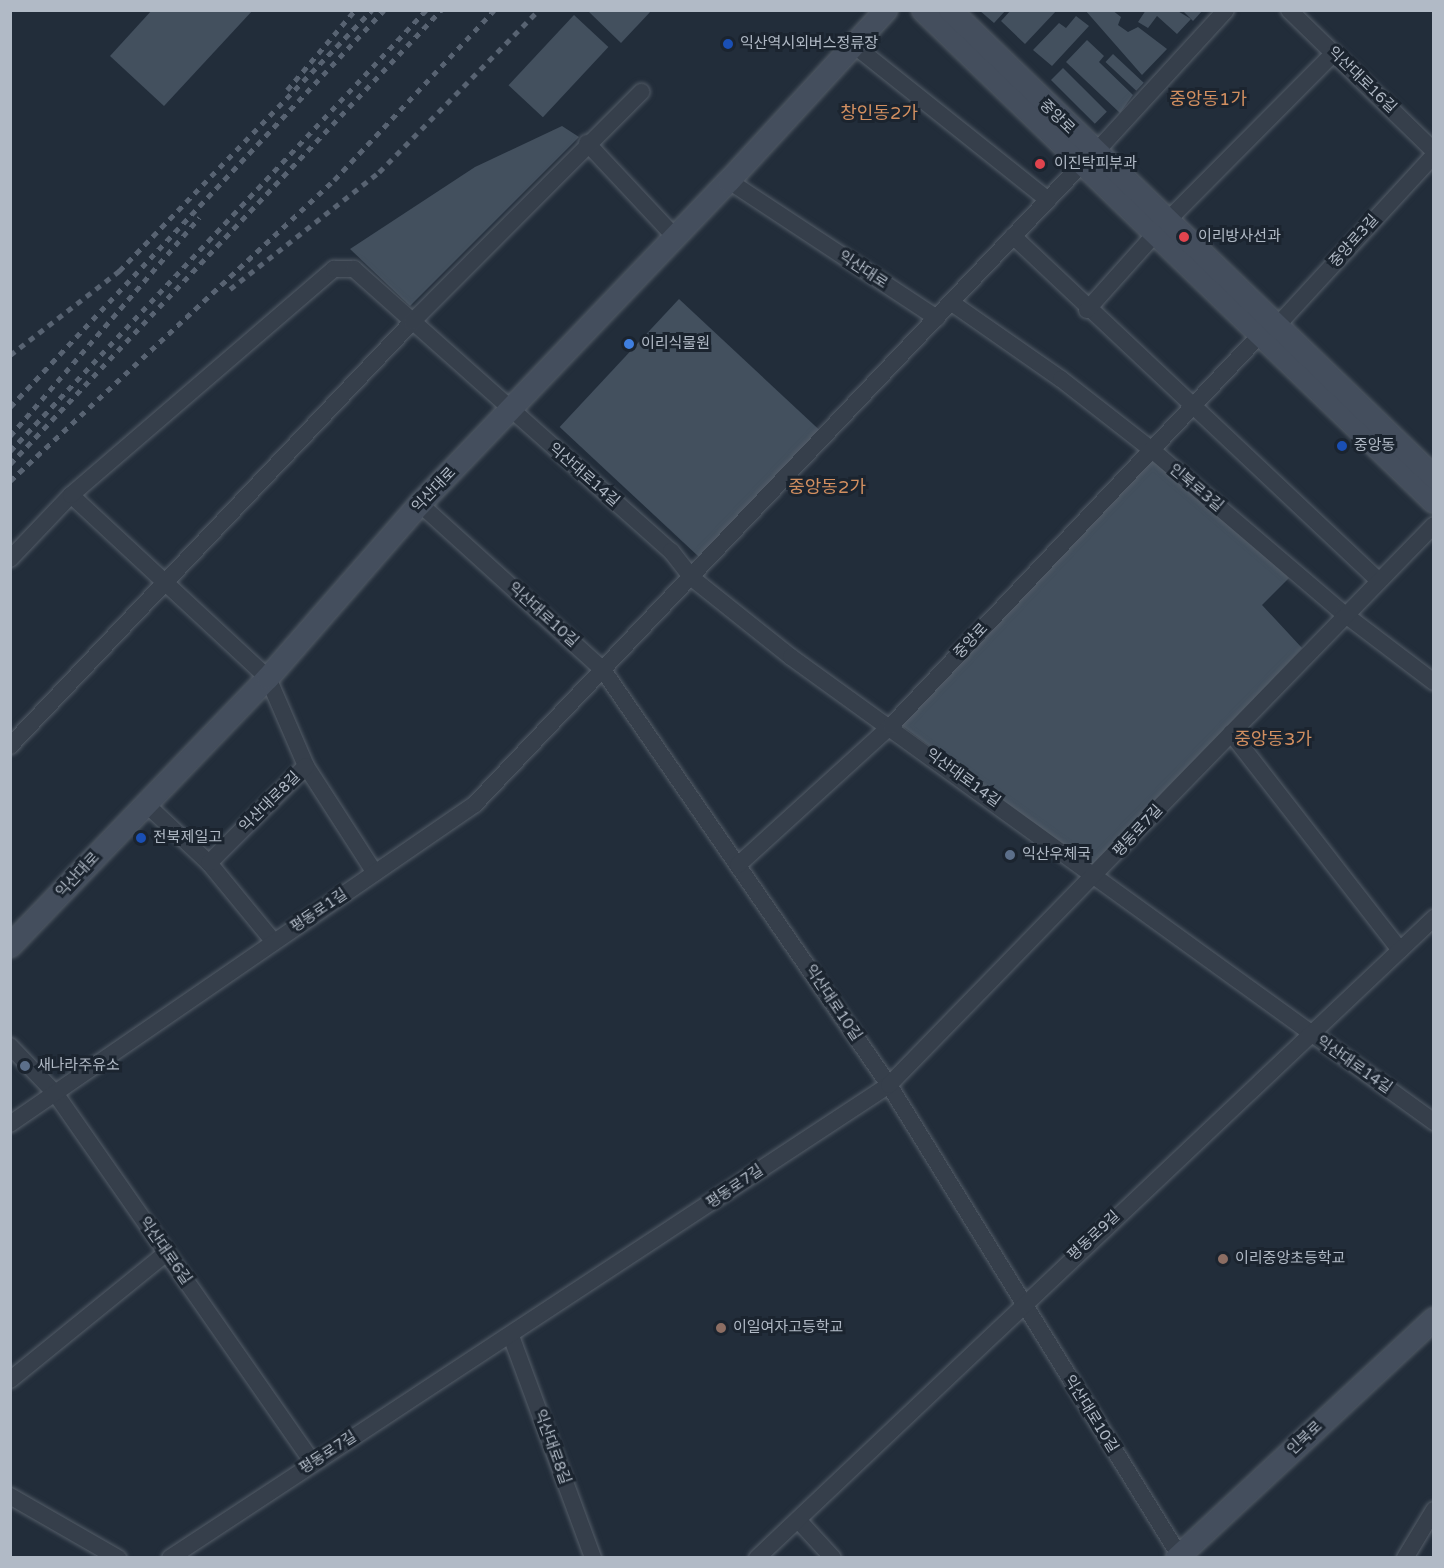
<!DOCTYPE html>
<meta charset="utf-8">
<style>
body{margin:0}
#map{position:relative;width:1444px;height:1568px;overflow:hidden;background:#222d3a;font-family:"Varela Round","Noto Sans KR",sans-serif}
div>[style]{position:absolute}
.building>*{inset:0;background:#43505e;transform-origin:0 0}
.roads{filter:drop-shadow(0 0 2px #545d68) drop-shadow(0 0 2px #545d68)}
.street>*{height:16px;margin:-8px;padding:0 8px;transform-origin:8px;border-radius:8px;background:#363f4b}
.secondary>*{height:22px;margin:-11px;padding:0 11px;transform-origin:11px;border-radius:11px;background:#444e5d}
.rail>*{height:4.5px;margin-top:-2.25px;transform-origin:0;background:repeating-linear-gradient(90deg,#586372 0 6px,transparent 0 12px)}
.dots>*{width:16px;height:16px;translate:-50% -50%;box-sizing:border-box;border:3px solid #1b242f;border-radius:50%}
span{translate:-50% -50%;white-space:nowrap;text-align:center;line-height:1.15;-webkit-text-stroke:6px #1b242f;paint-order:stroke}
.poi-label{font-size:15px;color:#b1bac6}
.left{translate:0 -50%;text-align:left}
.street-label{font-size:15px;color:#b1bac6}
.quarter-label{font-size:18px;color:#d28f60}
.frame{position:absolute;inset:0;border:12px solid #b1bac6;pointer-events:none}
</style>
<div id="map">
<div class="building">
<div style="clip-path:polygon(152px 10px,253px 10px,164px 106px,110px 56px)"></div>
<div style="clip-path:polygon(587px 10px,652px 10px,621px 43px)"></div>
<div style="clip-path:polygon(979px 10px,1006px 10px,994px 23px)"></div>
<div style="clip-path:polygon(1011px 10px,1057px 10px,1025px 44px,1001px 21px)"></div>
<div style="clip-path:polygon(1085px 10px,1112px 10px,1121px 17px,1118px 25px,1128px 32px,1138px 27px,1167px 49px,1142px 75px)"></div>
<div style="clip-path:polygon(1146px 10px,1176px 10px,1191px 19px,1177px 34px,1157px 16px,1148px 28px,1138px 22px)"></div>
<div style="clip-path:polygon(1182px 10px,1203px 10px,1193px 21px)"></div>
<div style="left:574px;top:15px;width:47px;height:96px;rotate:43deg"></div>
<div style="clip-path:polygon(1076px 16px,1089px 26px,1052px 66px,1033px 50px,1059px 23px,1066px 28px)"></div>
<div style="clip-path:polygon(1087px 40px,1104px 56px,1099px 62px,1133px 95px,1120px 113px,1066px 62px)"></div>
<div style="left:1113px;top:54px;width:42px;height:11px;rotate:43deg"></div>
<div style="left:1063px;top:68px;width:62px;height:17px;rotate:45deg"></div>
<div style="clip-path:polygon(562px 126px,579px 137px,410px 306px,350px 249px,475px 167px)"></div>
<div style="left:679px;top:299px;width:195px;height:175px;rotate:43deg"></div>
<div style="clip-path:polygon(1154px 458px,1289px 578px,1262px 605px,1302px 648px,1095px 868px,900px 724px)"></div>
</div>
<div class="roads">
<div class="street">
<div style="left:1289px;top:10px;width:202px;rotate:44.2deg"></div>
<div style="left:855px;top:46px;width:247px;rotate:38.6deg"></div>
<div style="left:587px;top:143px;width:129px;rotate:46.9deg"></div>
<div style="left:1094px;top:154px;width:195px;rotate:-47.5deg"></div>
<div style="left:729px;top:181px;width:249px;rotate:33.4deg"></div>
<div style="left:1167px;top:221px;width:237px;rotate:-45.2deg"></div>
<div style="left:1013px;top:236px;width:502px;rotate:43.3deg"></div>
<div style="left:952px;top:303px;width:133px;rotate:34.9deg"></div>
<div style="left:1061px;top:379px;width:115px;rotate:38deg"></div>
<div style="left:1152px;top:450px;width:251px;rotate:40.5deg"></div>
<div style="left:1343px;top:613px;width:114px;rotate:37.2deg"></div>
<div style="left:1087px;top:310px;width:102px;rotate:-48.2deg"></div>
<div style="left:1275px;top:328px;width:235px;rotate:-47.4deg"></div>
<div style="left:71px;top:495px;width:269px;rotate:42.9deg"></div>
<div style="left:268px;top:678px;width:96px;rotate:66.6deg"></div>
<div style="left:306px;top:766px;width:127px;rotate:57.2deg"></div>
<div style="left:420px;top:504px;width:247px;rotate:42.2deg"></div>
<div style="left:603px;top:670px;width:504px;rotate:55.43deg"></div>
<div style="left:889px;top:1085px;width:556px;rotate:58.31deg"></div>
<div style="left:10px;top:559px;width:88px;rotate:-46.4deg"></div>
<div style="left:71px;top:495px;width:347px;rotate:-40.7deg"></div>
<div style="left:334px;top:269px;width:20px"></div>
<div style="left:354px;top:269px;width:424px;rotate:41.7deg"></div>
<div style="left:671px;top:551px;width:34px;rotate:52deg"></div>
<div style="left:692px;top:578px;width:127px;rotate:38.6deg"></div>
<div style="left:791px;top:657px;width:794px;rotate:35.87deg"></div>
<div style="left:1231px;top:733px;width:275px;rotate:52.1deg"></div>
<div style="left:10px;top:746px;width:584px;rotate:-46.53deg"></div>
<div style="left:412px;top:322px;width:325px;rotate:-45.1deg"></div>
<div style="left:145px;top:803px;width:88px;rotate:43.2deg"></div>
<div style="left:209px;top:863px;width:101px;rotate:50.6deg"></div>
<div style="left:209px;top:863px;width:137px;rotate:-45deg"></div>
<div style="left:738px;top:865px;width:207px;rotate:-42.3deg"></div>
<div style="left:891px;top:726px;width:536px;rotate:-46.66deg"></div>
<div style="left:10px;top:1046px;width:65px;rotate:46.2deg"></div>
<div style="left:55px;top:1093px;width:451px;rotate:55.1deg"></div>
<div style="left:10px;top:1124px;width:564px;rotate:-34.53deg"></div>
<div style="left:475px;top:804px;width:881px;rotate:-46.52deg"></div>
<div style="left:511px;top:1336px;width:237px;rotate:69.7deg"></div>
<div style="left:10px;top:1380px;width:201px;rotate:-39.1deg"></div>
<div style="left:10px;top:1496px;width:125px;rotate:29.9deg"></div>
<div style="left:799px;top:1521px;width:50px;rotate:47.4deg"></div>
<div style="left:170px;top:1558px;width:861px;rotate:-33.34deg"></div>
<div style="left:889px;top:1085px;width:781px;rotate:-45.78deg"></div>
<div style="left:757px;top:1558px;width:932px;rotate:-43.39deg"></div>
<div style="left:1405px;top:1558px;width:56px;rotate:-58.9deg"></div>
</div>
<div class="secondary">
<div style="left:923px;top:10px;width:709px;rotate:43.91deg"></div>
<div style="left:950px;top:10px;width:673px;rotate:43.98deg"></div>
<div style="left:10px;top:946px;width:372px;rotate:-46.1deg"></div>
<div style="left:268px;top:678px;width:231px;rotate:-48.9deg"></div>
<div style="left:420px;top:504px;width:447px;rotate:-46.3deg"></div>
<div style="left:729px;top:181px;width:232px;rotate:-47.4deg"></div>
<div style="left:1177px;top:1558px;width:351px;rotate:-42.9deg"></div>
</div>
</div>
<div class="rail">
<div style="left:287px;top:90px;width:105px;rotate:-49.6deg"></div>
<div style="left:230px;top:289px;width:189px;rotate:-38.1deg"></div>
<div style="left:379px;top:172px;width:228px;rotate:-45.4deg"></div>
<div style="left:10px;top:355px;width:138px;rotate:-37.6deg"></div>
<div style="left:119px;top:271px;width:363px;rotate:-45.9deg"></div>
<div style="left:10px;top:407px;width:545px;rotate:-46.71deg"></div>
<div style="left:10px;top:436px;width:289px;rotate:-49.1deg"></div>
<div style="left:10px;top:451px;width:606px;rotate:-46.67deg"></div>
<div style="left:10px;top:464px;width:626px;rotate:-46.49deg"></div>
<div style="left:10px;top:481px;width:442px;rotate:-42.9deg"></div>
<div style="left:334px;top:180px;width:233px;rotate:-46.7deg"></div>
</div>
<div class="dots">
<div style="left:728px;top:44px;background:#1a4fb4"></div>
<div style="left:1040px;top:164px;background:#e0444e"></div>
<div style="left:1184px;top:237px;background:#e0444e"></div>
<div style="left:629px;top:344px;background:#3f7fe0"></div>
<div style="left:1342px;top:446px;background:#1a4fb4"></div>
<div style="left:141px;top:838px;background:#1a4fb4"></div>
<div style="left:1010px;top:855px;background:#5c6f8a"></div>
<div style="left:25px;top:1066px;background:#5c6f8a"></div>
<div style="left:1223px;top:1259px;background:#8d6e63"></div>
<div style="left:721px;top:1328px;background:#8d6e63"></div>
</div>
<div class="poi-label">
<span class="left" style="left:740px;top:44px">익산역시외버스정류장</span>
<span class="left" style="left:1054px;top:164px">이진탁피부과</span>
<span class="left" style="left:1198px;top:237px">이리방사선과</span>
<span class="left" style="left:641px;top:344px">이리식물원</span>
<span class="left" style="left:1354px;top:446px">중앙동</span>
<span class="left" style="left:153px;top:838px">전북제일고</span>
<span class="left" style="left:1022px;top:855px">익산우체국</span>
<span class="left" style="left:37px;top:1066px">새나라주유소</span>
<span class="left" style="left:1235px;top:1259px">이리중앙초등학교</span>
<span class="left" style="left:733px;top:1328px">이일여자고등학교</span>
</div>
<div class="street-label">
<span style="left:1362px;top:80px;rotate:44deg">익산대로16길</span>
<span style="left:1057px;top:117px;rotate:44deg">중앙로</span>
<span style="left:1354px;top:241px;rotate:-48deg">중앙로3길</span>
<span style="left:863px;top:270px;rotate:33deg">익산대로</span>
<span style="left:584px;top:475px;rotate:41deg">익산대로14길</span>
<span style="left:1196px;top:488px;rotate:40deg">인북로3길</span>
<span style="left:434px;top:490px;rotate:-46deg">익산대로</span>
<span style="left:543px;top:615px;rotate:42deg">익산대로10길</span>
<span style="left:971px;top:641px;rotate:-47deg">중앙로</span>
<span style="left:963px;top:778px;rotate:36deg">익산대로14길</span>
<span style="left:270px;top:802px;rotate:-45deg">익산대로8길</span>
<span style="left:1138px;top:831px;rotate:-47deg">평동로7길</span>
<span style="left:78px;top:875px;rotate:-47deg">익산대로</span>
<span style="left:319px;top:911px;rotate:-34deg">평동로1길</span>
<span style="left:833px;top:1003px;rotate:56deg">익산대로10길</span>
<span style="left:1354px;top:1065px;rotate:35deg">익산대로14길</span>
<span style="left:735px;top:1187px;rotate:-34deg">평동로7길</span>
<span style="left:1094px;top:1236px;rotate:-43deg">평동로9길</span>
<span style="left:165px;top:1251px;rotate:55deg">익산대로6길</span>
<span style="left:1091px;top:1414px;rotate:58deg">익산대로10길</span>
<span style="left:1305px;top:1438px;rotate:-43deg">인북로</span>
<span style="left:552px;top:1447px;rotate:70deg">익산대로8길</span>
<span style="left:328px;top:1453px;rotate:-33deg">평동로7길</span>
</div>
<div class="quarter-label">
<span style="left:1208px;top:99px">중앙동1가</span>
<span style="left:879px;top:113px">창인동2가</span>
<span style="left:827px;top:487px">중앙동2가</span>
<span style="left:1273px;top:739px">중앙동3가</span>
</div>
<div class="frame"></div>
</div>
